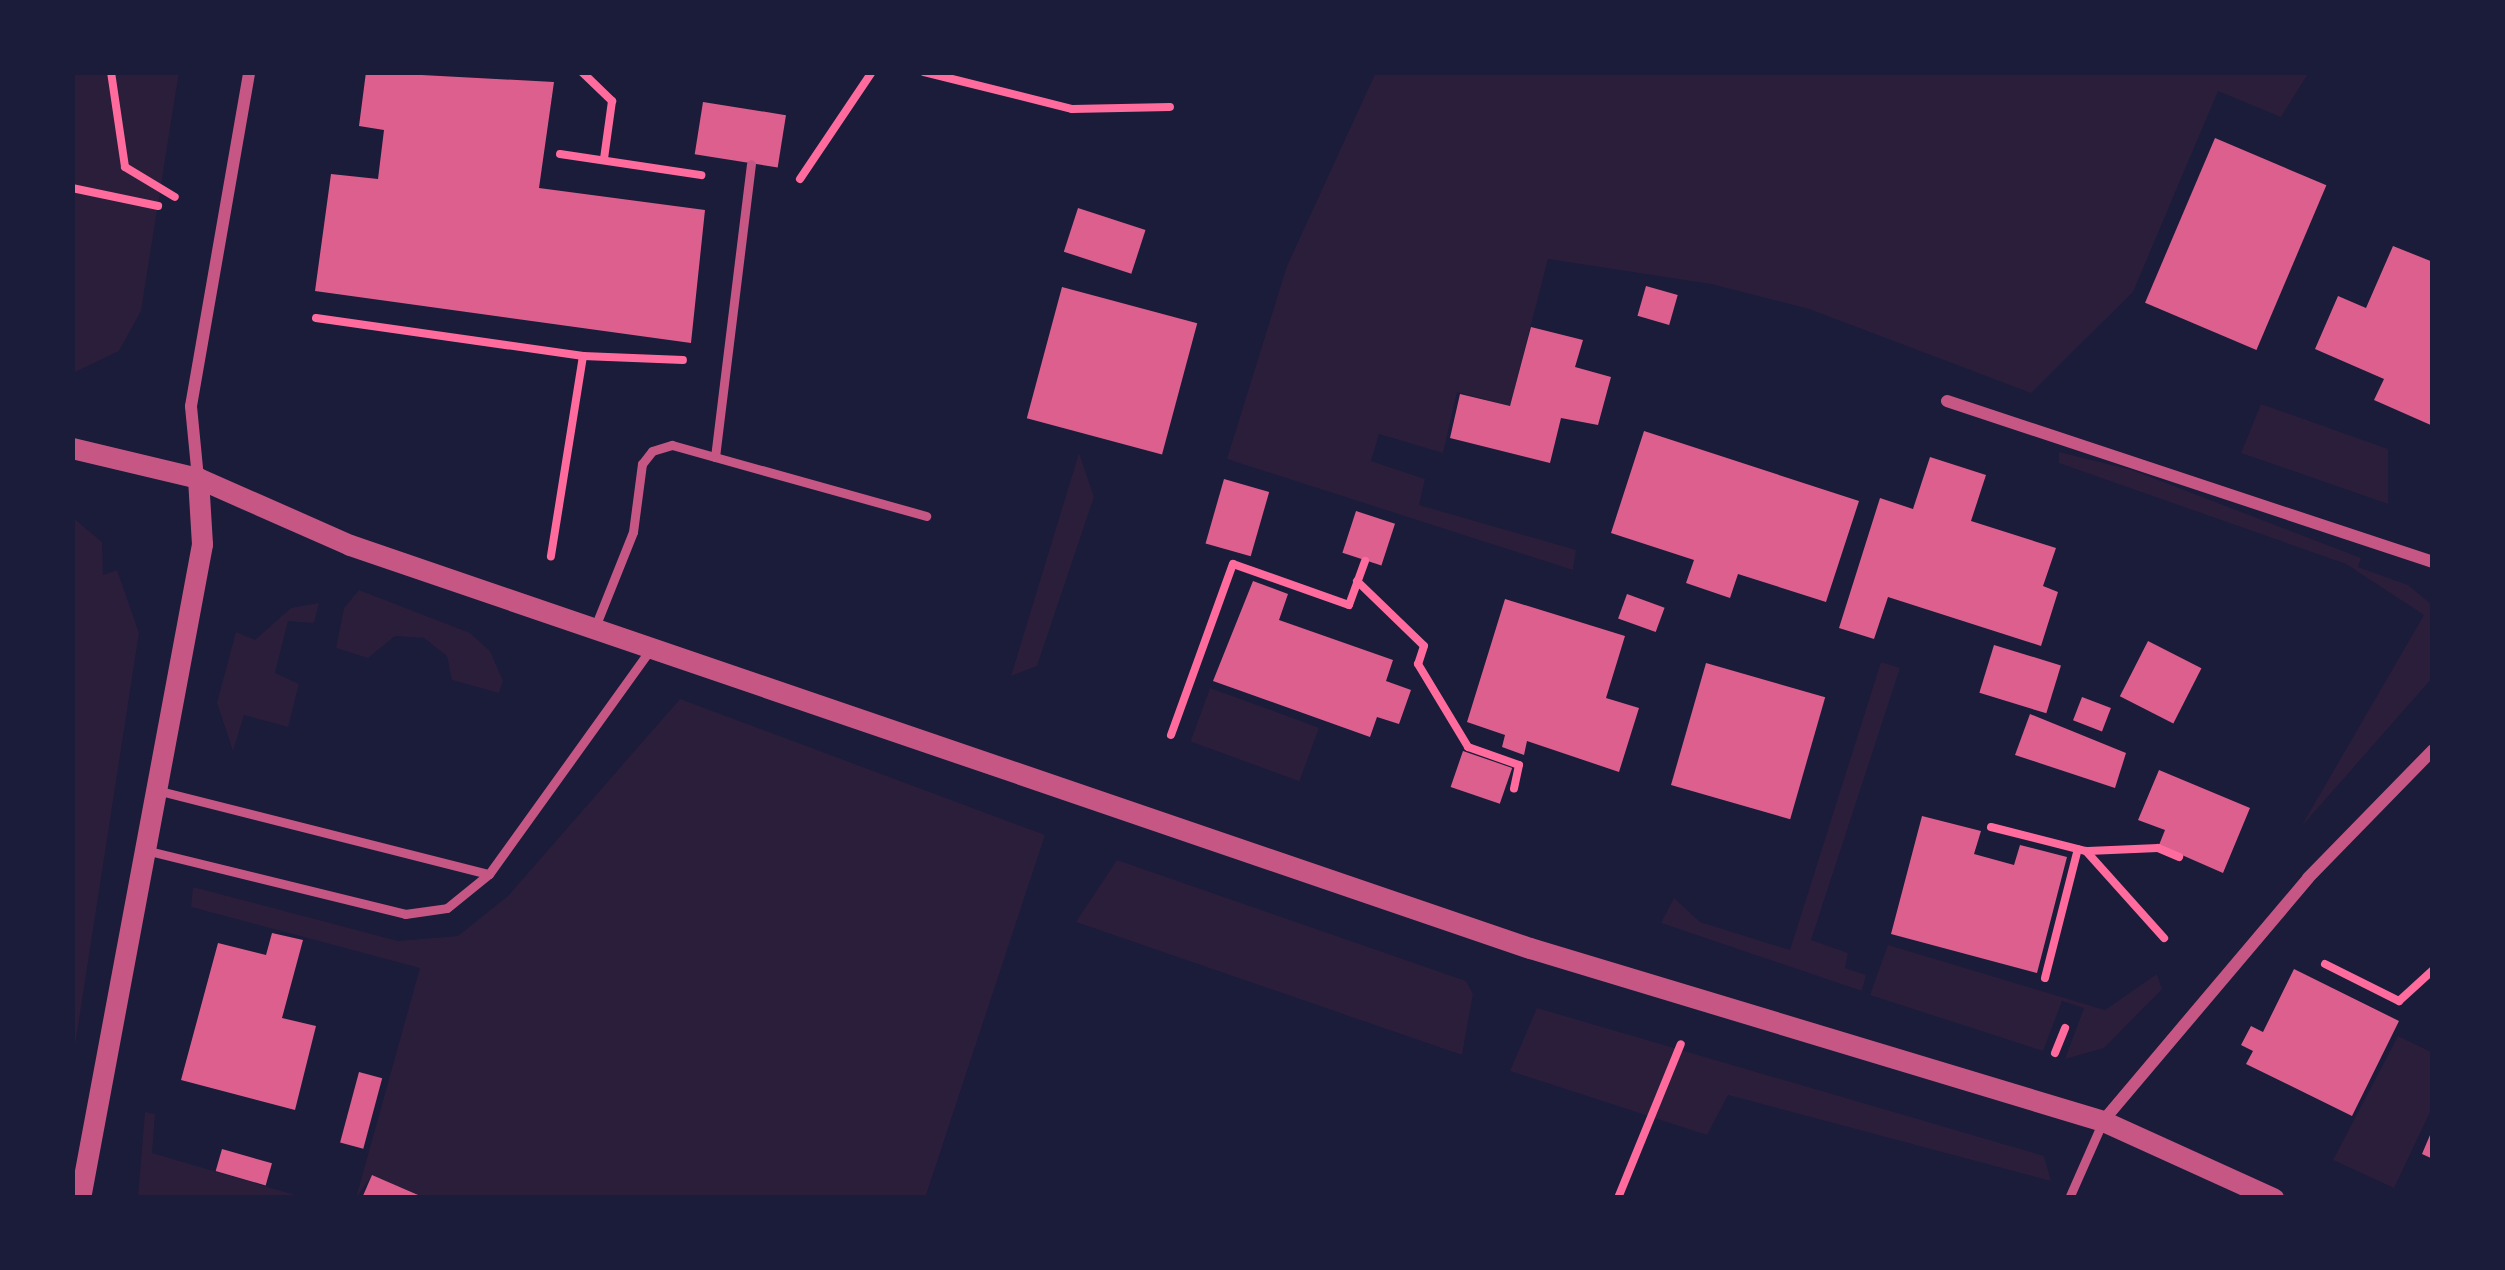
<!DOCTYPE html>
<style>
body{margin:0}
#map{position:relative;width:2505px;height:1270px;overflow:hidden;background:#1b1b3a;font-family:Rubik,sans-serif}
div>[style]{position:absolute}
.green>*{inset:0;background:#2a1e3b;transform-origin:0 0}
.building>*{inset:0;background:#dd5f8e;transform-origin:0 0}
.path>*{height:8px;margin:-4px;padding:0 4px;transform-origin:4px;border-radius:4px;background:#ff6b9d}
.service>*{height:9px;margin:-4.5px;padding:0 4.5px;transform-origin:4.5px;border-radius:4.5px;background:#c65784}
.minor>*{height:12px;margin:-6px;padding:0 6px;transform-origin:6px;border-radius:6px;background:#c65784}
.tertiary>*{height:21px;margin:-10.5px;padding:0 10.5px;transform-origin:10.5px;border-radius:10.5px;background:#c65784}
span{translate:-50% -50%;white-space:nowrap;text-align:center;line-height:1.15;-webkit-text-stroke:12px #1b1b3a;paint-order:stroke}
.frame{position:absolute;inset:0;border:75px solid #1b1b3a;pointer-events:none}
</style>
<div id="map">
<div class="green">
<div style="clip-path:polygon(72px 72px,179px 72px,141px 311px,119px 351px,73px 373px)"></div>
<div style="clip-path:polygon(1376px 72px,2309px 72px,2281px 117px,2218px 91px,2133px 292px,2031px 393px,1809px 309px,1711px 284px,1548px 259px,1510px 406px,1457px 392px,1443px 453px,1379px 434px,1371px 461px,1425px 479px,1419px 505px,1576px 550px,1573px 570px,1227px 459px,1287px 266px)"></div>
<div style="clip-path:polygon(2261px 404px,2388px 449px,2388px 504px,2241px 453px)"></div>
<div style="clip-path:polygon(2059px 452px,2132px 470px,2361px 558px,2358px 567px,2408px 585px,2432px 605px,2433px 677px,2301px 827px,2424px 615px,2346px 564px,2059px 463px)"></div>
<div style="clip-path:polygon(1079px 453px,1094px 497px,1037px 666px,1011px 676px)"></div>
<div style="clip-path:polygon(72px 517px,102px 542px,103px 575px,117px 570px,139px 633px,72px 1065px)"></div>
<div style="clip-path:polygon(359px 590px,470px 633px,490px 651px,503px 681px,499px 693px,452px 680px,447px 656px,424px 638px,395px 636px,368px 658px,336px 648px,344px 608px)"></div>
<div style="clip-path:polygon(319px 603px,314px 623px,288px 621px,275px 673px,299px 684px,288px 727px,244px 715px,233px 751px,217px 703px,236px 632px,255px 640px,291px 608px)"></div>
<div style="clip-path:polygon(1881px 662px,1900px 668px,1811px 940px,1848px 953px,1845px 968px,1866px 975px,1862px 991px,1661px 923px,1674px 898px,1700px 922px,1790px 950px)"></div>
<div style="left:1210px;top:688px;width:116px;height:57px;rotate:20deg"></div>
<div style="clip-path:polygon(680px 699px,1045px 835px,925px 1198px,425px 1198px,372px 1175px,356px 1198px,420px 968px,191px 907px,193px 887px,398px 941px,458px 936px,508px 896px)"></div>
<div style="clip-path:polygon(1117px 860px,1466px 981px,1473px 994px,1462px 1055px,1076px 922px)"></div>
<div style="clip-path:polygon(1888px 945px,2105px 1010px,2157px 974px,2162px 989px,2104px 1048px,2065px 1059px,2084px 1008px,2062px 1001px,2043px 1051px,1870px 995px)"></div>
<div style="clip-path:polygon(1537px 1008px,2044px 1156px,2051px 1181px,1728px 1095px,1707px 1135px,1510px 1071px)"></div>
<div style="clip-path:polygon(2398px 1036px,2433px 1053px,2433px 1106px,2394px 1188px,2333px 1160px)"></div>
<div style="clip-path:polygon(145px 1112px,155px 1114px,152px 1153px,305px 1198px,138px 1198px)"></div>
</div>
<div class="building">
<div style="clip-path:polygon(366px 72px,554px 82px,539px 188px,705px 210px,691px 343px,315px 291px,331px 174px,378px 179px,384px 130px,359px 126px)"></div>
<div style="left:703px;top:102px;width:84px;height:53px;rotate:9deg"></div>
<div style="left:2215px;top:138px;width:121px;height:179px;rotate:23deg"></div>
<div style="left:1078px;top:208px;width:71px;height:46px;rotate:18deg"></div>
<div style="clip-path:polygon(2393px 246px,2433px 262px,2433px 426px,2374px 400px,2384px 379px,2315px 349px,2338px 296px,2366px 308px)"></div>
<div style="left:1646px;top:286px;width:33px;height:31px;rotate:16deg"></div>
<div style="left:1062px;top:287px;width:140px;height:136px;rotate:15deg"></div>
<div style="clip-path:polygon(1531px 327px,1583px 340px,1575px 367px,1611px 377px,1598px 425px,1561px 418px,1550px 463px,1450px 438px,1460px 394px,1510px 406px)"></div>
<div style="clip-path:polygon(1644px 431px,1859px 501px,1826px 602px,1738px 574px,1730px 598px,1686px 583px,1694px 560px,1611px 533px)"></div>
<div style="clip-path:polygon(1930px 457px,1986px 475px,1971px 521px,2056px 548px,2043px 586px,2058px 592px,2041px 646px,1888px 597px,1874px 639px,1839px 628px,1880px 498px,1913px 509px)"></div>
<div style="left:1224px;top:479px;width:47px;height:67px;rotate:16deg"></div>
<div style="left:1356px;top:511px;width:41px;height:44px;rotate:18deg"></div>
<div style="clip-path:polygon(1253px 581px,1288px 594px,1279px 620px,1393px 660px,1386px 681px,1411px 690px,1399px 724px,1377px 717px,1370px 737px,1213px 681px)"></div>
<div style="left:1627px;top:594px;width:40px;height:26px;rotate:20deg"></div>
<div style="clip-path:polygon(1505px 599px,1625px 636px,1606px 698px,1639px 708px,1619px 772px,1527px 741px,1524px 755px,1502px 747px,1505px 735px,1467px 722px)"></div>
<div style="left:2148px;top:641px;width:60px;height:62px;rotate:27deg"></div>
<div style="left:1994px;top:645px;width:70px;height:50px;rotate:17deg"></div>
<div style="left:1706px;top:663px;width:124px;height:127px;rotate:16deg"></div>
<div style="left:2082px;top:697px;width:31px;height:25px;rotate:21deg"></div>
<div style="clip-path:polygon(2030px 714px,2126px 753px,2115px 788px,2015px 755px)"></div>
<div style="left:1463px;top:751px;width:52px;height:38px;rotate:19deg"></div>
<div style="clip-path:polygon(2159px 770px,2250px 808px,2223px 873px,2159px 845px,2165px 830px,2138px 820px)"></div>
<div style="clip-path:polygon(1922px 816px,1981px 831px,1974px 854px,2014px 865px,2020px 845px,2067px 857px,2037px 973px,1891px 934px)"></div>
<div style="clip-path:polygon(272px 933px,303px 940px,282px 1018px,316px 1026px,295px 1110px,181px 1080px,218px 943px,266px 955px)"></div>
<div style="clip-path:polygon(2294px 969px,2399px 1021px,2352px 1116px,2246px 1064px,2253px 1051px,2241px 1045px,2251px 1026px,2263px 1032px)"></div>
<div style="left:359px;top:1072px;width:24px;height:73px;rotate:15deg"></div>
<div style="clip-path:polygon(2433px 1128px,2433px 1159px,2422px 1154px)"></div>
<div style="left:222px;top:1149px;width:52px;height:23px;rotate:16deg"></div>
<div style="clip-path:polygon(372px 1175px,425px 1198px,362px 1198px)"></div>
</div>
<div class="path">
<div style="left:111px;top:72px;width:96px;rotate:81.6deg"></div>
<div style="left:125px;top:167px;width:58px;rotate:31deg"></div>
<div style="left:582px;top:72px;width:42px;rotate:44deg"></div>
<div style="left:612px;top:101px;width:59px;rotate:97.9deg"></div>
<div style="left:924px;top:72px;width:153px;rotate:14deg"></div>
<div style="left:1072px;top:109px;width:98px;rotate:-1.2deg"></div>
<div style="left:560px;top:154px;width:143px;rotate:8.5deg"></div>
<div style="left:800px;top:179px;width:129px;rotate:-56.1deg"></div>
<div style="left:72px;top:188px;width:88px;rotate:11.8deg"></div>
<div style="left:316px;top:318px;width:270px;rotate:8.1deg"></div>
<div style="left:583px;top:356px;width:203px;rotate:99.1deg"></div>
<div style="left:583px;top:356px;width:100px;rotate:2.3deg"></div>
<div style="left:1357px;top:581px;width:93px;rotate:44.1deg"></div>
<div style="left:1424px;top:646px;width:19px;rotate:108deg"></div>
<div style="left:1418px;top:664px;width:97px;rotate:58.9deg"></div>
<div style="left:1468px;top:747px;width:54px;rotate:19.4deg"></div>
<div style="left:1519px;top:765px;width:24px;rotate:102deg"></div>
<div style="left:1171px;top:735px;width:182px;rotate:-70.1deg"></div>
<div style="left:1233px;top:564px;width:123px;rotate:19.5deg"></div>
<div style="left:1349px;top:605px;width:47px;rotate:-70deg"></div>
<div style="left:1991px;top:827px;width:98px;rotate:14.2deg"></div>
<div style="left:2086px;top:851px;width:117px;rotate:48.1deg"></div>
<div style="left:2088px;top:851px;width:70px;rotate:-2.5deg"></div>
<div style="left:2158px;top:848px;width:23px;rotate:23deg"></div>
<div style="left:2325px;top:964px;width:83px;rotate:26.6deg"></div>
<div style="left:2399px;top:1001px;width:46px;rotate:-42.4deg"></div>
<div style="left:2045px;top:978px;width:133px;rotate:-75.7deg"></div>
<div style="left:2055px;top:1053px;width:27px;rotate:-68deg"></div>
<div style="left:1618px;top:1198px;width:166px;rotate:-67.8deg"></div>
</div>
<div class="service">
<div style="left:715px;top:457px;width:295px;rotate:-83deg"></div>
<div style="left:595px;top:627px;width:102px;rotate:-68.2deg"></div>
<div style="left:633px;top:532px;width:69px;rotate:-82.5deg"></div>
<div style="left:642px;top:464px;width:16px;rotate:-52deg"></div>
<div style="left:652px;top:451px;width:21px;rotate:-17deg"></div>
<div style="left:672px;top:445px;width:264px;rotate:15.6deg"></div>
<div style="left:160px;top:791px;width:339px;rotate:14.2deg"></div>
<div style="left:489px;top:874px;width:279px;rotate:-54.3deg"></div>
<div style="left:149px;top:851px;width:264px;rotate:13.8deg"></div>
<div style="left:405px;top:914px;width:42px;rotate:-8.1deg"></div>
<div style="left:447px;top:908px;width:54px;rotate:-39deg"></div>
<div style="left:2069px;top:1198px;width:84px;rotate:-66.2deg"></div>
</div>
<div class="minor">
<div style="left:1947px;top:401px;width:512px;rotate:18.33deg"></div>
<div style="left:198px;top:478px;width:72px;rotate:-95.6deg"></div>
<div style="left:191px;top:406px;width:339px;rotate:-80.1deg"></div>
<div style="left:2103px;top:1121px;width:318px;rotate:-49.8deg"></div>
<div style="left:2308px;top:878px;width:179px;rotate:-45.7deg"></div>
</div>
<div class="tertiary">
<div style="left:72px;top:448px;width:130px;rotate:13.4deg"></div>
<div style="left:198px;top:478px;width:166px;rotate:23.8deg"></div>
<div style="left:350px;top:545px;width:1247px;rotate:18.86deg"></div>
<div style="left:1530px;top:948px;width:599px;rotate:16.8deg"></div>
<div style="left:2103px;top:1121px;width:187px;rotate:24.4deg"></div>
<div style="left:80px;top:1198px;width:665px;rotate:-79.43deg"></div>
<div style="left:202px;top:544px;width:66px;rotate:-93.5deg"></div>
</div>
<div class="frame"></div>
</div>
